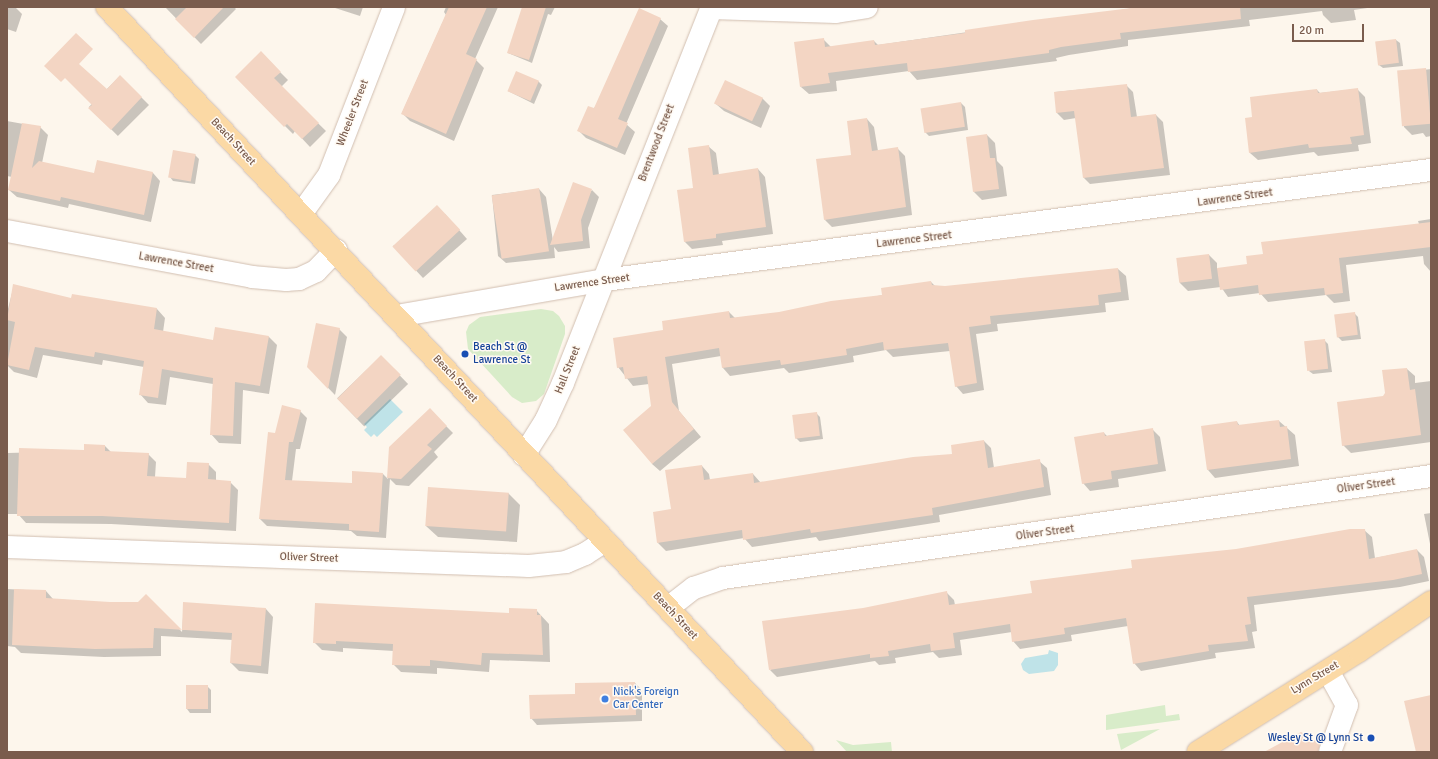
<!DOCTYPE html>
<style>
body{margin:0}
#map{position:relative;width:1438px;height:759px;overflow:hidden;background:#fdf6ec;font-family:Signika,sans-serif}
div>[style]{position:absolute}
.green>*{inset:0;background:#d8ecc9}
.water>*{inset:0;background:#bfe3e8}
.shadow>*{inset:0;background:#0003;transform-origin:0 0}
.building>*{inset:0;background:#f3d5c3;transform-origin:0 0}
.roads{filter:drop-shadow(0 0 1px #d1beb0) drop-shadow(0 0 1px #d1beb0)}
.minor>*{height:22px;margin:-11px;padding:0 11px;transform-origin:11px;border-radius:11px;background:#fff}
.major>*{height:22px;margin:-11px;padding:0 11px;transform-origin:11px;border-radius:11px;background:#fbd9a5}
.dots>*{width:11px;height:11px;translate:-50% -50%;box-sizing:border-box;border:2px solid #fffaf3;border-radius:50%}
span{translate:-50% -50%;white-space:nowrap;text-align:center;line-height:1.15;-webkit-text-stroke:3px #fffaf3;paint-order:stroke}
.street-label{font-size:11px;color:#7a5c4d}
.transit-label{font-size:11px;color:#164399}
.left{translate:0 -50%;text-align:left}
.right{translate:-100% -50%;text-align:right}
.shop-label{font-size:11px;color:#366cbe}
.frame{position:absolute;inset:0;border:8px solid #7a5c4d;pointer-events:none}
.scale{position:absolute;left:1292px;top:24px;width:72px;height:18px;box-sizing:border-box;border:2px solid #7a5c4d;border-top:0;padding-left:5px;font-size:12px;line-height:14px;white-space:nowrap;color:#7a5c4d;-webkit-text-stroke:3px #fffaf3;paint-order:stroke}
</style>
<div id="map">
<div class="green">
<div style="clip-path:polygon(541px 309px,553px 311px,559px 316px,565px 326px,565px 334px,544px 394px,536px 401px,522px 403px,512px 397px,468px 349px,466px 332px,469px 325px,480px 317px)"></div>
<div style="clip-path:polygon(1165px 705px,1166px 716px,1179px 714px,1180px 720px,1106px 730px,1106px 715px)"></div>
<div style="clip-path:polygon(1160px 729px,1121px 750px,1117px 734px)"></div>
<div style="clip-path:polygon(836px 740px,853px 745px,891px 742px,892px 752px,847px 752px)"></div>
</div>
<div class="water">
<div style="clip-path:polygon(390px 399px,403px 412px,377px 437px,374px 434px,371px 437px,364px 430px,367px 427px,364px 424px)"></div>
<div style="clip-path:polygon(1049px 650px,1058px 653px,1058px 665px,1054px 671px,1029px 674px,1023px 670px,1021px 664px,1025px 658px,1048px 654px)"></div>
</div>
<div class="shadow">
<div style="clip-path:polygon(7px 7px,15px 7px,22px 14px,16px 32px,7px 29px)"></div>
<div style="clip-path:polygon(165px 7px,234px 7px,236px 9px,201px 44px)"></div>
<div style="clip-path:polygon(332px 7px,363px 7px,360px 16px)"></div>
<div style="clip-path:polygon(446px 7px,498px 7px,475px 59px,484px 68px,454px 141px,410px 121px,402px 113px,446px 15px,444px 12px)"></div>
<div style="clip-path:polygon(524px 7px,555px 7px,551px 15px,548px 14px,532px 63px,508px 53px)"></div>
<div style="clip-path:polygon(1141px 7px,1374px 7px,1354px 10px,1356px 20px,1331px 23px,1323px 15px,1322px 11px,1249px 20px,1250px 26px,1128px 40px,1128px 46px,1069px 55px,1056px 58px,1057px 61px,917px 80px,909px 71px,836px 81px,837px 91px,809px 94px,801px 87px,823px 39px,831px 47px,874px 41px,878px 45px)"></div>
<div style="clip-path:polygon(660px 19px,668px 26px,626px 124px,635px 132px,625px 155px,586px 138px,578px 130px)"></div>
<div style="clip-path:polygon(1396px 40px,1400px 43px,1403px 66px,1383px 68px,1379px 65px)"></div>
<div style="clip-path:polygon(261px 53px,288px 80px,281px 87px,326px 131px,310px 147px,295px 131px,293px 134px,236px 77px)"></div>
<div style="clip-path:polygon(1431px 69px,1431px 136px,1426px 137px,1423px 133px,1412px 135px,1404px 127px,1398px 73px)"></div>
<div style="left:120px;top:76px;width:41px;height:44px;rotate:45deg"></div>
<div style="clip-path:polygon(538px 81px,542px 85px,534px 104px,508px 91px)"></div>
<div style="clip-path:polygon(1126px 85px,1133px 92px,1137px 117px,1156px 115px,1163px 122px,1170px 175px,1090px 184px,1084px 178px,1076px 118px,1064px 120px,1057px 113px,1055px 92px)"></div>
<div style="clip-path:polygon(1357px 89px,1365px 97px,1371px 143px,1358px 145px,1359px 151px,1318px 156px,1314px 152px,1258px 160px,1250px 153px,1253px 118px,1317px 90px,1320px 93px)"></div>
<div style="clip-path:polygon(762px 98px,770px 106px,761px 128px,724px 111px,716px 104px)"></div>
<div style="clip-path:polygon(961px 103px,965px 107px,968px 130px,929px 136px,925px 132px)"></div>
<div style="clip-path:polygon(867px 119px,874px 127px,878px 151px,897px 148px,905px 156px,912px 215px,832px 227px,825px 220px)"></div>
<div style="clip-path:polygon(7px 121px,40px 127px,48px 135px,42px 163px,94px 174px,153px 173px,160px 181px,151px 222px,69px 204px,68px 208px,17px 197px,9px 190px,12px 177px,7px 176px)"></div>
<div style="clip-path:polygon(987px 135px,995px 143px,997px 161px,1003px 167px,1007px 196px,982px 200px,974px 192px)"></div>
<div style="clip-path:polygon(708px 146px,716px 153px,719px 175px,758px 169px,765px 177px,773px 234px,722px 241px,723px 245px,692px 249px,685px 242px,694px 189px)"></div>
<div style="clip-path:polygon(195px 155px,199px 159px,195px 184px,173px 181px,170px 177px)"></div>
<div style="clip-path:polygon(539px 189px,546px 197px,553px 241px,592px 190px,599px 197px,588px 228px,590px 248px,558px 252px,554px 247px,555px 258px,506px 263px,498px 256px,492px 195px)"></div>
<div style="clip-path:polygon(445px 214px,467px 239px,423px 278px,393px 246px)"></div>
<div style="clip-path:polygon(1431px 219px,1431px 272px,1424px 264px,1423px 256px,1346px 265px,1350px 301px,1334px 303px,1326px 295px,1268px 302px,1260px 293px,1228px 297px,1221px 287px,1188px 291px,1180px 283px,1177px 259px,1209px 255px,1217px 263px,1217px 269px,1248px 265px,1419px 224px,1418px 221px)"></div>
<div style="clip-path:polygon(1118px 269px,1126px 276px,1129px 300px,1105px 303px,1106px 312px,997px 324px,998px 331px,976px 334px,984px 390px,963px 394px,956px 386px,950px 351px,893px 357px,886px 350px,853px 356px,854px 362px,789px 373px,784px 368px,730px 376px,723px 368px,721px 356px,672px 364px,679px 411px,701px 437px,660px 471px,652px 464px,652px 407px,649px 384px,633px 386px,618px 367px,664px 331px,729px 312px,735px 318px,779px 313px,883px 295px,931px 282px,935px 286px,945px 287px)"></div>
<div style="clip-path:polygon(14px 285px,72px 299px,72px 295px,157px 309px,165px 318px,163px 332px,214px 341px,269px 337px,277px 345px,269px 394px,243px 390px,241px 444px,219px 443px,211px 434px,213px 384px,170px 377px,166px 405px,148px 403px,140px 394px,144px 367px,103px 360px,102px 365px,43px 355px,37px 378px,14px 372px,7px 365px,7px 313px)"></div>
<div style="clip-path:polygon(1354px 313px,1358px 317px,1361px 339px,1342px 341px,1338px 337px)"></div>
<div style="clip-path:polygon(339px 329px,347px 337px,335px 395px,308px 367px)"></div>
<div style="clip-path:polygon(1325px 341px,1328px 344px,1332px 372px,1313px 374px,1309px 371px)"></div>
<div style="left:381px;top:356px;width:39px;height:61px;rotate:46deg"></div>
<div style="clip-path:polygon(1407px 369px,1415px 376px,1415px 383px,1431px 381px,1431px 442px,1351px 453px,1343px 445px)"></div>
<div style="clip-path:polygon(430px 410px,453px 433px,434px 452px,438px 457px,409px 486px,396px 485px,390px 479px,386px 538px,357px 536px,351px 531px,267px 526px,260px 519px,276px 434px,300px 411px,307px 418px,300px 449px,296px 449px,292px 481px,353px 484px,383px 474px,388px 479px,390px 448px)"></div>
<div style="clip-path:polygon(816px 413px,820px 417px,823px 439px,800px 442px,796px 438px)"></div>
<div style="clip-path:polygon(1279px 421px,1295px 435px,1299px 466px,1215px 478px,1208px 470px,1237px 422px,1240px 426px)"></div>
<div style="clip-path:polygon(1152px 429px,1160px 437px,1166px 471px,1118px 479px,1119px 487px,1090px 491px,1083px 483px,1104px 433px,1107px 436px)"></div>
<div style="clip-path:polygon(984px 441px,991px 448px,994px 468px,1039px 461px,1047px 468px,1051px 495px,939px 515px,940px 522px,819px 541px,816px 537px,752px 547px,744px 538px,666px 551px,658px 543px,673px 510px,702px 466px,709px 474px,710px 480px,753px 474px,761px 483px,953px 455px)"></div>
<div style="clip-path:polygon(105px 446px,111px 452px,148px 454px,156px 462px,155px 477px,187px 479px,208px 464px,216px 472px,216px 481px,230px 482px,238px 490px,236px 531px,111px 524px,26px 523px,18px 514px,7px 514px,7px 453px,84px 451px)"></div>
<div style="clip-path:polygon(508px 493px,520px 505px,517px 542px,438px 537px,426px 526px)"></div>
<div style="clip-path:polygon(1431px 513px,1431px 549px,1424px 514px)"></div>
<div style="clip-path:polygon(1364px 530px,1372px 537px,1375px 558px,1417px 550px,1424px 557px,1429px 581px,1400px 587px,1254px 605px,1257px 631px,1252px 632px,1255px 648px,1215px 653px,1216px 658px,1141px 671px,1134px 663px,1128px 626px,1071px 635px,1072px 641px,1020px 649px,1013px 641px,1012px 632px,960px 640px,962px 655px,939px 658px,933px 652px,895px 658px,896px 663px,879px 665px,875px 661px,777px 677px,770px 670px,863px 609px,947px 593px,954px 600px,955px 605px,1033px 594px,1133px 569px)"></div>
<div style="clip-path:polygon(7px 589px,46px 591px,53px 599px,110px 603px,138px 603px,146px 595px,182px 632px,184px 603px,266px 609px,273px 617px,268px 674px,239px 671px,231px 663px,233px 640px,161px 636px,161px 656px,104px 657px,21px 653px,15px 647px,7px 646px)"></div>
<div style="clip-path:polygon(536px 610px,549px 624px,550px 662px,490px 660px,489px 672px,437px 668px,437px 674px,401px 672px,393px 664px,394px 651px,343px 648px,343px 652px,322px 650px,314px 642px)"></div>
<div style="clip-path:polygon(635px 683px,642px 690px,642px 721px,537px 725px,531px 718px,576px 695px)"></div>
<div style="clip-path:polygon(207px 686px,211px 690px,211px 713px,190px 713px,187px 709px)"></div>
</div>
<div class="building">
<div style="clip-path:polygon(187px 7px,224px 7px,194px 38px,175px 19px)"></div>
<div style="clip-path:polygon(449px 7px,487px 7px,466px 54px,477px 59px,446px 134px,401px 114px)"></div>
<div style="clip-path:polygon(522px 7px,546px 7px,529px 60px,507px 53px)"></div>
<div style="clip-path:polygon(1140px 7px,1240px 7px,1241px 19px,1120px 33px,1121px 39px,1061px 47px,1049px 50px,1049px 53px,941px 68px,908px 72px,907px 63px,828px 73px,830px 83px,800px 87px,794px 42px,824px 38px,825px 47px,874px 40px,875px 45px,965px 33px,965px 30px,1033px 20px)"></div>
<div style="clip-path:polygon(639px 8px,661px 18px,618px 119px,628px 123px,617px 148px,577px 131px,588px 106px,594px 108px)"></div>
<div style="clip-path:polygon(76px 33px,93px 49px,79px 64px,107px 89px,120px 75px,142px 97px,111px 130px,88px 108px,92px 105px,65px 78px,61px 82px,44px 66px)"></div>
<div style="left:1396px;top:39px;width:24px;height:21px;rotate:83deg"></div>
<div style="clip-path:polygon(261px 51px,281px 72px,274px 78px,319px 123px,302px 139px,287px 124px,284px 127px,235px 77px)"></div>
<div style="left:1426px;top:68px;width:56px;height:29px;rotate:85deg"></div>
<div style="left:516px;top:71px;width:25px;height:22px;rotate:23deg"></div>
<div style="left:725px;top:80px;width:42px;height:26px;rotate:25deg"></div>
<div style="clip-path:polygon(1127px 84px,1131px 117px,1156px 114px,1164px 168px,1083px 178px,1074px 111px,1056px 113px,1054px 92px)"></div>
<div style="clip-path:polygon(1358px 88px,1364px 135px,1350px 137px,1352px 144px,1309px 148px,1308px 144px,1249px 153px,1245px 118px,1252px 117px,1250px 97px,1317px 89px,1318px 93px)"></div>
<div style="left:961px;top:102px;width:25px;height:41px;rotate:81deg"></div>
<div style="clip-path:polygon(867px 118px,872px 151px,898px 147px,906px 207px,824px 220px,816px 159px,851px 155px,847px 121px)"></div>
<div style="clip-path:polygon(22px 123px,41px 126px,32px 168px,39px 161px,94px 173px,97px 160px,153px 172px,144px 215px,61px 197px,60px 201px,8px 190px)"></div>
<div style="clip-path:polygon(987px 134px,990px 158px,995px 158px,999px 189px,973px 192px,966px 137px)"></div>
<div style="clip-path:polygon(709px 145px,713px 175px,758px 168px,766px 227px,716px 234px,716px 238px,684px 242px,677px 190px,693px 188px,688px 148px)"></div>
<div style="left:173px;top:150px;width:23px;height:28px;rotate:10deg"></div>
<div style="clip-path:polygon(573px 182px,592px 189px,581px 220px,583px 241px,550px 245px)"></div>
<div style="left:539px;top:188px;width:64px;height:48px;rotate:81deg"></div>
<div style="left:437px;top:205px;width:34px;height:61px;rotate:47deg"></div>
<div style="clip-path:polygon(1431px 222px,1431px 247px,1339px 258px,1343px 293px,1325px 295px,1324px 288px,1259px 295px,1258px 285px,1220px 290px,1217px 268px,1247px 264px,1246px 256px,1263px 254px,1261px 242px)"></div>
<div style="left:1209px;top:254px;width:25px;height:33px;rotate:83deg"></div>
<div style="clip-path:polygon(1118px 268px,1121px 292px,1098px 295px,1099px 305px,990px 316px,991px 324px,969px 327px,977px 383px,955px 387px,948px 343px,884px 350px,883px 342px,846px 349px,847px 355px,781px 365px,780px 360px,722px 368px,719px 348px,665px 357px,672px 402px,694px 429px,652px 464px,623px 430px,651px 406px,647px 376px,625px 379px,623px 367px,617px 368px,613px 338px,663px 330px,662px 321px,729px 311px,730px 318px,779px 312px,831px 301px,882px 295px,881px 288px,931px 281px,932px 285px,945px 286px)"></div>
<div style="clip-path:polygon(13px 284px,71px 298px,72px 294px,157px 308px,154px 329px,213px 340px,215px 327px,269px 336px,260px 386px,235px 382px,233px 436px,210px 435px,213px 378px,162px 369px,158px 398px,139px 395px,144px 361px,95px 352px,94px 357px,35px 347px,29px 370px,7px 365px,15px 322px,7px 320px)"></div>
<div style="left:1355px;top:312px;width:23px;height:21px;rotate:83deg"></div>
<div style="clip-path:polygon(316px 323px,340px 328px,328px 389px,307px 367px)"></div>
<div style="left:1325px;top:339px;width:30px;height:21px;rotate:84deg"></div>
<div style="left:381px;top:355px;width:28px;height:62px;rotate:45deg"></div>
<div style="clip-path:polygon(1407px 368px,1410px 390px,1415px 389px,1421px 435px,1342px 446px,1337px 402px,1383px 396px,1385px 393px,1382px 370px)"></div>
<div style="clip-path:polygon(282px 405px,301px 410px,293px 442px,289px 442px,285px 480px,352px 483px,352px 471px,383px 473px,379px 532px,349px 530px,349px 524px,259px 519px,268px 432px,275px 433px)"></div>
<div style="clip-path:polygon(430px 408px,447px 426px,427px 445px,432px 449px,401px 479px,387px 478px,389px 447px)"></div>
<div style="left:817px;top:412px;width:24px;height:25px;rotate:83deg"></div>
<div style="clip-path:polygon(1279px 420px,1280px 427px,1287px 426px,1291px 459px,1207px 470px,1201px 426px,1237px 421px,1238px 425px)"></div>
<div style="clip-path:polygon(1153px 428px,1158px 464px,1111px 471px,1112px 479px,1082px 484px,1074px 437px,1104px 432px,1105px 436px)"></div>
<div style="clip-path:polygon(984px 440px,988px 468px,1040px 459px,1044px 487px,932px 508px,933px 515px,811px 533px,810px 529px,743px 540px,742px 530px,657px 543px,653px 512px,671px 509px,665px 470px,702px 465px,704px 480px,753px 473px,754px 483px,913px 457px,952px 454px,951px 445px)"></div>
<div style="clip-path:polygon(84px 444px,105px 445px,105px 451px,149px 453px,147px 476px,186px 478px,187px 462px,209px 463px,208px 479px,231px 481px,229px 523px,102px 516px,17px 516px,19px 448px,84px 450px)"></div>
<div style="left:428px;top:487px;width:81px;height:39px;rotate:4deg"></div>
<div style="clip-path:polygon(1350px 529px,1365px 529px,1369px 559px,1417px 549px,1422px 574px,1393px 580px,1247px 597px,1251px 624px,1245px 625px,1248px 641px,1208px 645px,1209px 651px,1133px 664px,1126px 618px,1064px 628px,1065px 634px,1012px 642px,1010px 624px,953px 633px,955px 648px,931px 651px,930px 644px,888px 651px,889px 656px,870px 658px,870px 654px,769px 670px,762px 621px,863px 608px,947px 591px,949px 605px,1032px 593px,1030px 581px,1132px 568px,1131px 560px,1236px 549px)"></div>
<div style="clip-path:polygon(14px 589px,46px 590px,46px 598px,110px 602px,138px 602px,146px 594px,182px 630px,183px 602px,266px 608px,261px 666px,230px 663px,232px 633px,154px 628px,153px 648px,95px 649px,12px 645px)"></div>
<div style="clip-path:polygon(315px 603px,509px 613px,509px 608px,537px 609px,537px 615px,541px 615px,543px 655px,482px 653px,481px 665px,430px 660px,430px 666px,392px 665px,393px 644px,336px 641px,336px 644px,313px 643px)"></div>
<div style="clip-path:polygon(635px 682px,636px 715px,530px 719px,529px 695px,575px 694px,575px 683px)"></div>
<div style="left:186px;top:685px;width:22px;height:24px"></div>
<div style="clip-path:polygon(1431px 695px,1431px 752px,1416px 752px,1404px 701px)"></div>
<div style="clip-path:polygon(1301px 732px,1320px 744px,1318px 752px,1264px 752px)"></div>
</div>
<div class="roads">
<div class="minor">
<div style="left:711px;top:8px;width:125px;rotate:1.8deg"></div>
<div style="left:836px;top:12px;width:31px;rotate:-9deg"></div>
<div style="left:301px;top:214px;width:48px;rotate:-54.3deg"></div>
<div style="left:329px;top:175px;width:180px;rotate:-68.8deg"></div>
<div style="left:7px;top:231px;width:249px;rotate:10.6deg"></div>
<div style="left:252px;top:277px;width:34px;rotate:5deg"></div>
<div style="left:286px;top:280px;width:13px;rotate:-4deg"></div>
<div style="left:299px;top:279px;width:19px;rotate:-25deg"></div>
<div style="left:316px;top:271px;width:29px;rotate:-46deg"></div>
<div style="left:397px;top:316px;width:211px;rotate:-9.8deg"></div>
<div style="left:605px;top:280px;width:833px;rotate:-7.59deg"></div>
<div style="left:524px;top:455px;width:41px;rotate:-57.8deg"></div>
<div style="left:546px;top:420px;width:41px;rotate:-65.3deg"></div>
<div style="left:563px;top:383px;width:404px;rotate:-68.4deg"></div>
<div style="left:7px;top:547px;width:522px;rotate:2.08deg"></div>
<div style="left:529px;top:566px;width:37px;rotate:-6deg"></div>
<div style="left:566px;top:562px;width:21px;rotate:-23deg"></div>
<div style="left:585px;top:554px;width:24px;rotate:-33deg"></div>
<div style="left:668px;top:608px;width:33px;rotate:-38deg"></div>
<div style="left:694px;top:588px;width:31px;rotate:-19deg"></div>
<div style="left:723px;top:578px;width:715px;rotate:-8.2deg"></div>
<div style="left:1328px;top:671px;width:39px;rotate:61deg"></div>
<div style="left:1347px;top:705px;width:50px;rotate:109.9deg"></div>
</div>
<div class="major">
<div style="left:107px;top:7px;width:1019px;rotate:46.99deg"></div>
<div style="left:1198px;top:752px;width:190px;rotate:-32.1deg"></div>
<div style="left:1359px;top:651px;width:87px;rotate:-34.2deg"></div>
</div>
</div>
<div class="dots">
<div style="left:465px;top:354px;background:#1a4fb4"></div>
<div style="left:605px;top:699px;background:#3f7fe0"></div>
<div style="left:1371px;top:738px;background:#1a4fb4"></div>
</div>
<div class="street-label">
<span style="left:353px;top:113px;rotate:-69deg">Wheeler Street</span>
<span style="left:233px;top:142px;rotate:47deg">Beach Street</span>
<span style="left:657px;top:143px;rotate:-69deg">Brentwood Street</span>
<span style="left:1235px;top:198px;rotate:-8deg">Lawrence Street</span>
<span style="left:914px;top:240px;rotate:-7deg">Lawrence Street</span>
<span style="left:176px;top:263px;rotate:10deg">Lawrence Street</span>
<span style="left:592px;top:283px;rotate:-8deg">Lawrence Street</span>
<span style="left:568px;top:370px;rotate:-68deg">Hall Street</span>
<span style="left:455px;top:379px;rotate:47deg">Beach Street</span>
<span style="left:1366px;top:486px;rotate:-8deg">Oliver Street</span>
<span style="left:1045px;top:533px;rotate:-8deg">Oliver Street</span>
<span style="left:309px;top:558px;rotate:2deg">Oliver Street</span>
<span style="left:675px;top:616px;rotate:47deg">Beach Street</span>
<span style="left:1315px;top:678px;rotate:-31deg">Lynn Street</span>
</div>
<div class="transit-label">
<span class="left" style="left:473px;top:354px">Beach St @<br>Lawrence St</span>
<span class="right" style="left:1363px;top:738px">Wesley St @ Lynn St</span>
</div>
<div class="shop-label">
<span class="left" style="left:613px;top:699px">Nick's Foreign<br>Car Center</span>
</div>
<div class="frame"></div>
<div class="scale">20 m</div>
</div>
